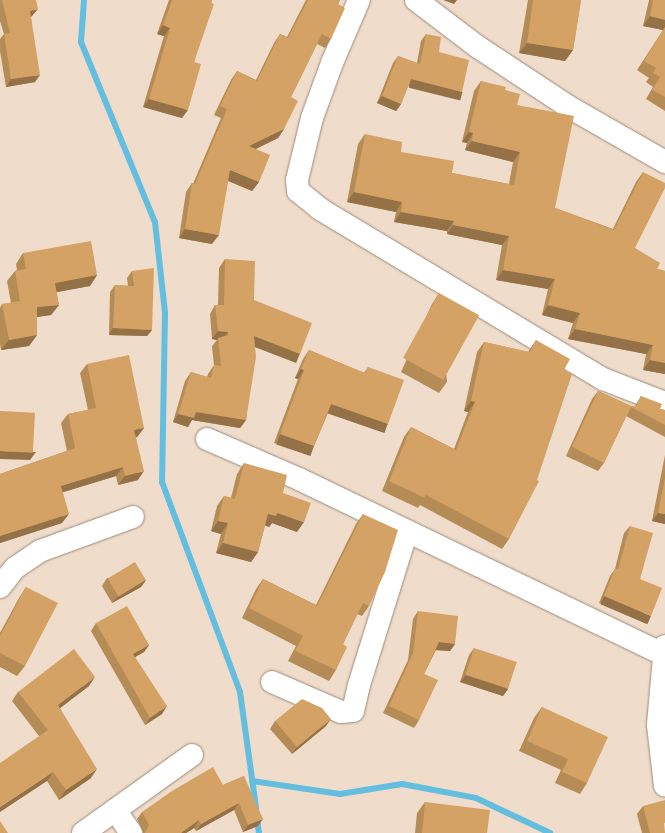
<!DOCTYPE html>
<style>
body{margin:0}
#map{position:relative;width:665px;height:833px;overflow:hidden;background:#f0dcca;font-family:Commissioner,sans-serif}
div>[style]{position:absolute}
.stream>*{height:6px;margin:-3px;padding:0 3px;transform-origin:3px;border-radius:3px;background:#64bedf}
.roads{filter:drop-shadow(0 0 1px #9c8a7a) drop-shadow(0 0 1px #9c8a7a)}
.minor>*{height:22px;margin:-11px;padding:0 11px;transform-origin:11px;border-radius:11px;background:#fff}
.wall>*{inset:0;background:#b58b56}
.shaded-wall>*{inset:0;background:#947146;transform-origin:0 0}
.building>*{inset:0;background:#d3a264;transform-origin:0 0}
span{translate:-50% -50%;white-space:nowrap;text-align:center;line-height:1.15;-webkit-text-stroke:3.5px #f0dcca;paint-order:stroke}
</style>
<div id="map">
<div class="stream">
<div style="left:84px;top:0;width:42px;rotate:94.1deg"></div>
<div style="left:81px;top:42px;width:195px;rotate:67.7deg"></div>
<div style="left:155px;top:222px;width:92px;rotate:83.7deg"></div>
<div style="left:165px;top:313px;width:169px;rotate:91deg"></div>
<div style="left:162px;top:482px;width:224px;rotate:69.6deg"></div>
<div style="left:240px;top:692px;width:117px;rotate:82.1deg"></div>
<div style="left:252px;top:781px;width:89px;rotate:8.4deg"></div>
<div style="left:340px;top:794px;width:63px;rotate:-9.2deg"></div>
<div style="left:402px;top:784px;width:75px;rotate:10.7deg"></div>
<div style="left:476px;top:798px;width:82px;rotate:25.3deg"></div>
<div style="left:257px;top:819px;width:14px;rotate:82deg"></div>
</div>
<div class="roads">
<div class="minor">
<div style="left:359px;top:0;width:69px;rotate:113.2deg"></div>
<div style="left:332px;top:63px;width:59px;rotate:110deg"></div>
<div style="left:312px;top:118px;width:64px;rotate:103.6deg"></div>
<div style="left:297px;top:180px;width:11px;rotate:85deg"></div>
<div style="left:298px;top:191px;width:28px;rotate:39deg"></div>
<div style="left:320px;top:209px;width:330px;rotate:31deg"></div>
<div style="left:603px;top:379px;width:66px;rotate:21.2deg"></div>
<div style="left:416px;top:0;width:78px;rotate:37.2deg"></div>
<div style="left:478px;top:47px;width:109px;rotate:33.4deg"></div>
<div style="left:569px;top:107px;width:111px;rotate:29.8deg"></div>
<div style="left:207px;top:439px;width:100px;rotate:23.5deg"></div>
<div style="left:299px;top:479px;width:405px;rotate:25.7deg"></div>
<div style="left:0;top:587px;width:24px;rotate:-52deg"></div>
<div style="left:15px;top:568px;width:30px;rotate:-34deg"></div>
<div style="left:40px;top:551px;width:99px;rotate:-20.1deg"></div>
<div style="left:665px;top:646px;width:79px;rotate:95.1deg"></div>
<div style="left:658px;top:725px;width:61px;rotate:83.5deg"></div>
<div style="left:272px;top:682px;width:75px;rotate:23.5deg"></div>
<div style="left:341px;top:712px;width:12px;rotate:-5deg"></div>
<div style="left:353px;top:711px;width:27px;rotate:-77deg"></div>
<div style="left:359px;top:685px;width:161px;rotate:-72.7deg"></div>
<div style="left:115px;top:810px;width:28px;rotate:55deg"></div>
<div style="left:83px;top:833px;width:134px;rotate:-35.6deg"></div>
</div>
</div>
<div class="wall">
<div style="clip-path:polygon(0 0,36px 0,32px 16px,31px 17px,35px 82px,6px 87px,0 51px,0 39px,4px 34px,0 21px)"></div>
<div style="clip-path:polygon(169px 0,212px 0,194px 62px,182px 118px,143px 107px,164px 36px,157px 34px)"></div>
<div style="clip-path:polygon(306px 0,340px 0,338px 4px,331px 39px,325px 48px,317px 44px,291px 97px,284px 129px,278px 138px,256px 149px,259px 182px,252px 191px,228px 181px,212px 244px,179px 238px,186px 192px,192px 183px,193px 184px,221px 118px,214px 115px,231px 80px,237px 71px,256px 80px,274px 43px,280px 34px,287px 37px)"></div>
<div style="clip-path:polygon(528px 0,581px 0,573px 50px,565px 61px,519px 53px)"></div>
<div style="clip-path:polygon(649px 0,665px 0,665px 111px,646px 99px,653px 87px,646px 82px,649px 78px,637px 70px,663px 30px,643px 26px)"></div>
<div style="clip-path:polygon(426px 34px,439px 52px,457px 99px,408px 86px,401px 104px,396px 111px,377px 103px,393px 63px,398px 56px,417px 63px,421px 41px)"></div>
<div style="clip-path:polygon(481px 81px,505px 90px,517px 105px,555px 208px,613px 229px,636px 182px,643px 172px,635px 248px,657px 269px,665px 271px,665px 374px,643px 370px,646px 354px,568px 339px,573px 323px,542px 315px,548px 289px,496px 280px,502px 245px,447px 234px,447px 231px,394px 222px,396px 212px,347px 202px,358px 144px,365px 134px,401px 152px,452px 173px,509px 184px,513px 162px,465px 150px,467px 143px,462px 142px,474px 91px)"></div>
<div style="clip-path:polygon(23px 253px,97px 275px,90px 286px,56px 292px,59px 305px,51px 315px,37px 317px,37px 335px,29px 346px,1px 350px,0 344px,0 308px,2px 304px,11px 303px,7px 281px,15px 271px,17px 270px,16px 264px)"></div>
<div style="clip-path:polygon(225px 259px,254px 300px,300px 354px,295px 362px,255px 347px,246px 420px,240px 428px,192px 420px,188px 427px,173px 422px,185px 381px,191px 372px,207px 377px,208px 374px,214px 365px,212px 346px,217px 340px,212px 339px,210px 314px,215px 305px,218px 305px,219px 268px)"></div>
<div style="clip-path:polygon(132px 271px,152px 330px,147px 336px,109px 335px,110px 292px,115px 285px,128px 286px,127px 278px)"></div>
<div style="clip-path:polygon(439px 293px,447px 382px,439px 393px,401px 372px,432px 304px)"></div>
<div style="clip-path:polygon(536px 340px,564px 370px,509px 539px,502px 549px,420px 505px,418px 508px,382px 491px,404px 437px,411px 427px,454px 449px,468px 412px,464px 411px,477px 352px,484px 342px,528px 352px)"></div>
<div style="clip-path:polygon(309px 350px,364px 373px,368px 367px,388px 424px,382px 432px,328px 413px,314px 446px,308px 455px,274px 443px,298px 379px,295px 378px,303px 359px)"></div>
<div style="clip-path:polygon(87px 364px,144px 428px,137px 437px,136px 437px,138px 480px,118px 485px,116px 476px,63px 492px,62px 523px,0 543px,0 474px,67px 451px,61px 423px,68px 414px,88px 410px,80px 373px)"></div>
<div style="clip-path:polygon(598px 391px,631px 406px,635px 406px,641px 396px,660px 409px,665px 410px,665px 437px,626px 416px,604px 463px,598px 471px,566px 456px,592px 399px)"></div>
<div style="clip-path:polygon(665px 455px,665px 524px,652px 521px)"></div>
<div style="clip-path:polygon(244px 463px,283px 493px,297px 532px,272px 523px,269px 527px,265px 525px,258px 552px,251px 562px,216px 553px,221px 534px,211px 531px,217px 506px,224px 496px,231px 498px,237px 474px)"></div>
<div style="clip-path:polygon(363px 514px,369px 606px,362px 616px,357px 614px,343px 644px,336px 670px,329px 681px,288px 661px,296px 646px,242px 618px,256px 589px,263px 579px,316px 605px,356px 524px)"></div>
<div style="clip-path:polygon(630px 526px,640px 579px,645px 623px,599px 603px,610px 576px,615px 569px,624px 533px)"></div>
<div style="clip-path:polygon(107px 578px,146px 580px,141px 587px,112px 603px,102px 586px)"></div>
<div style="clip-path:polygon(26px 587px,25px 666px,17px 676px,0 667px,0 633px,19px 598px)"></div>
<div style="clip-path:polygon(418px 611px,455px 644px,450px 651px,436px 650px,424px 674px,419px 720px,414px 728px,383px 713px,408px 660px,413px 619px)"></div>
<div style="clip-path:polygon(96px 623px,149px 645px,144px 652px,135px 657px,162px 714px,145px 725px,91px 631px)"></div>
<div style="clip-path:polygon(474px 648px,508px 689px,503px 696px,460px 682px,469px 655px)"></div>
<div style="clip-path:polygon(89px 686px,60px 708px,91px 778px,59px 800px,47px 781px,39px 736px,12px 701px,18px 692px)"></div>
<div style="clip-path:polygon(542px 707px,587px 783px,580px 794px,555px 783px,561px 770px,519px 751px,534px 718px)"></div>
<div style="clip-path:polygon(275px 721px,326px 726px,292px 754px,270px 729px)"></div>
<div style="clip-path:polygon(244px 776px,258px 826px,243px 832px,234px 810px,196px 831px,194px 828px,186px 833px,143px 833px,143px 832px,137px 819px,142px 812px,223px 785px)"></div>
<div style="clip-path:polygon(425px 802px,487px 833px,415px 833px,417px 813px)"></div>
<div style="clip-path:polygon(643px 806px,665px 833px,642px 833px,637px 814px)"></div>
</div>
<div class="shaded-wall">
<div style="clip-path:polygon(443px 0,457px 0,454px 4px)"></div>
<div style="clip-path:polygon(38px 9px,32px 16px,25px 18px,30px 11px)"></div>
<div style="clip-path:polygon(650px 16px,665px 20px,665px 27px,663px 30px,643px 26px)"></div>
<div style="clip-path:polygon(163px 25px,170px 28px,164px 36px,157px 34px)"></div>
<div style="clip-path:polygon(527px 43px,573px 50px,565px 61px,519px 53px)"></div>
<div style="clip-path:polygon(40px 75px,35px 82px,6px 87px,11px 79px)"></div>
<div style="left:411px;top:79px;width:53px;height:9px;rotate:14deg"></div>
<div style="clip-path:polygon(382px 96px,401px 104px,396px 111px,377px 103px)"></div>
<div style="clip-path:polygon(149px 99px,188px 110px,182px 118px,143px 107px)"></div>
<div style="clip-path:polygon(284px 129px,278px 138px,243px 155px,249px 146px)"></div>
<div style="clip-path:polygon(469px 132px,473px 133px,467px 143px,462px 142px)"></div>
<div style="clip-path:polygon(472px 141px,520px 152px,513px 162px,465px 150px)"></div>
<div style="clip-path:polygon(230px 170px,259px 182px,252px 191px,224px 179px)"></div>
<div style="clip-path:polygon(354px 192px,402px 202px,396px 212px,347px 202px)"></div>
<div style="clip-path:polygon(401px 212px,454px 221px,447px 231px,394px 222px)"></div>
<div style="clip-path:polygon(453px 225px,509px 236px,502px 245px,447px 234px)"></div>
<div style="clip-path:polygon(185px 229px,219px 235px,212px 244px,179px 238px)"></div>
<div style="clip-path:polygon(503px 270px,555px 279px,548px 289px,496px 280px)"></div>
<div style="clip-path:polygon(97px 275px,90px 286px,47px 294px,55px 283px)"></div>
<div style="clip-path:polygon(59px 305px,51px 315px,29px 318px,37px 307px)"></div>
<div style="clip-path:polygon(548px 305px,580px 313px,573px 323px,542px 315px)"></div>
<div style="clip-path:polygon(113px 328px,152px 330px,147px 336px,109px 335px)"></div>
<div style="clip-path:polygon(575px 329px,653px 345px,646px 354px,568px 339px)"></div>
<div style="clip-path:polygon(218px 331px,228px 332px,222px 340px,218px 338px,217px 340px,212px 339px)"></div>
<div style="clip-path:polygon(37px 335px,29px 346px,1px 350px,9px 340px)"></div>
<div style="left:254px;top:336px;width:49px;height:10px;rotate:21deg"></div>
<div style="clip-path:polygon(650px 360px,665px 363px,665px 374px,643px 370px)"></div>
<div style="clip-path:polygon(301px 369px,304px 370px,298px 379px,295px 378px)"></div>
<div style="clip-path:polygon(471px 401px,475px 402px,468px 412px,464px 411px)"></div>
<div style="left:331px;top:404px;width:60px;height:10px;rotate:19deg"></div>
<div style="clip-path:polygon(196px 412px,246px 420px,240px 428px,192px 420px,188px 427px,173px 422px,178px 414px)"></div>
<div style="clip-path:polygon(144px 428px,137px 437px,128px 439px,134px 430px)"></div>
<div style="left:280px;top:434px;width:36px;height:11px;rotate:19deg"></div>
<div style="clip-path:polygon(0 451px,36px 452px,30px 460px,0 459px)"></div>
<div style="clip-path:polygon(123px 467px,116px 476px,54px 495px,61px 486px)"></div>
<div style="clip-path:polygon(144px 471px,138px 480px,118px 485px,125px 476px)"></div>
<div style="clip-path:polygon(277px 513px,304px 522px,297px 532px,272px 523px,269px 527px,261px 524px,268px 514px)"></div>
<div style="clip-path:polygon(658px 513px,665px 514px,665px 524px,652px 521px)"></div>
<div style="clip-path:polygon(69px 514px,62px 523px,0 543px,0 536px)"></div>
<div style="clip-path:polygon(218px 521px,228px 523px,221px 534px,211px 531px)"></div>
<div style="clip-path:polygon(223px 543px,258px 552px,251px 562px,216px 553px)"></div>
<div style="clip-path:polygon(146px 580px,141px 587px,112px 603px,118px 596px)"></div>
<div style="left:604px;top:596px;width:51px;height:9px;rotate:23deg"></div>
<div style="clip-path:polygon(439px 642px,455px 644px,450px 651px,434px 650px)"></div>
<div style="clip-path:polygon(149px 645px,144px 652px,128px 661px,133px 654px)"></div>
<div style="clip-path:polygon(466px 675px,508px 689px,503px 696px,460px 682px)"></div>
<div style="clip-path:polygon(95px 677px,89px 686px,51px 715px,58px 705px)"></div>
<div style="clip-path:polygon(167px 706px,162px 714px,145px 725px,150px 718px)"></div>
<div style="clip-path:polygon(331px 719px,326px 726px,292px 754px,297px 747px)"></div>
<div style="clip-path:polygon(97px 769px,91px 778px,59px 800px,66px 790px)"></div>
<div style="clip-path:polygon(53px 772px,47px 781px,0 812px,0 807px)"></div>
<div style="clip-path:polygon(239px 803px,234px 810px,196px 831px,201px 824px)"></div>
<div style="clip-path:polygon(263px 819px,258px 826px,243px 832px,248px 825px)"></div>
<div style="clip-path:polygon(199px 820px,194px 828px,186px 833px,181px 833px)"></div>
</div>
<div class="building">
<div style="clip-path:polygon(2px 0,36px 0,38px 9px,30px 11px,40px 75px,11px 79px,4px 34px,10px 33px)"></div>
<div style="clip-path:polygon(172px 0,212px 0,211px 3px,214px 4px,194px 62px,201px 64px,188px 110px,149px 99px,170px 28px,163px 25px)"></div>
<div style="clip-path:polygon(308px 0,340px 0,338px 4px,345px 8px,331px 39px,322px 34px,291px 97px,298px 101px,284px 129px,249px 146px,270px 155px,259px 182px,230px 170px,219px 235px,185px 229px,192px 183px,195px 184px,227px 109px,220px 106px,237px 71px,257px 81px,280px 34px,288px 38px)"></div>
<div style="clip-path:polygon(533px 0,581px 0,573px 50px,527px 43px)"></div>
<div style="clip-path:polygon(653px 0,665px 0,665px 20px,650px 16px)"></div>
<div style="clip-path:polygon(665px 27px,665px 97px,652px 90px,660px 77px,653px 73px,656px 68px,644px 61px)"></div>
<div style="clip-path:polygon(426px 34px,441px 37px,439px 52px,469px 60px,462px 92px,411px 79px,401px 104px,382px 96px,398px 56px,420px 64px)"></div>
<div style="clip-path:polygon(481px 81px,506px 87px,505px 90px,520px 94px,517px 105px,574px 116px,555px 208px,614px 230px,643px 172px,665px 183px,665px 188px,635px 248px,660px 263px,657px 269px,665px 271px,665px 363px,650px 360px,653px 345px,575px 329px,580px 313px,548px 305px,555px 279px,503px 270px,509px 236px,453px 225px,454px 221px,401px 212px,402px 202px,354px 192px,365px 134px,402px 142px,401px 152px,454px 161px,452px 173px,514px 185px,520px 152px,472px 141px,473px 133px,469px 132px)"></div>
<div style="clip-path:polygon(91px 241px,97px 275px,55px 283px,59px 305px,37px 307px,37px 335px,9px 340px,2px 304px,20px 301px,15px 271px,26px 269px,23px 253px)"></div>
<div style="clip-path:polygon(225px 259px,255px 261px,254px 300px,312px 323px,300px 354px,254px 336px,256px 357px,246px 420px,196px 412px,194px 418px,178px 414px,191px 372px,211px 378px,214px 365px,221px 366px,218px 338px,228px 335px,228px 332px,218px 331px,215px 305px,224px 305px)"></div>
<div style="clip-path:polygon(154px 268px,152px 330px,113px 328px,115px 285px,134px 286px,132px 271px)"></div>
<div style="left:439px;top:293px;width:46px;height:74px;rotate:29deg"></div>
<div style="clip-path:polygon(536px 340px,570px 359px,564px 370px,572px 374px,537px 480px,539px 481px,509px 539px,426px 495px,425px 498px,389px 481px,411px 427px,456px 450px,475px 402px,471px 401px,484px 342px,530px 352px)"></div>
<div style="clip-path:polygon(309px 350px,365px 373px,368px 367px,404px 380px,388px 424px,331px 404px,314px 446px,280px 434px,304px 370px,301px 369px)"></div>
<div style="clip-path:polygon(129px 355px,144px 428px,134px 430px,144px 471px,125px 476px,123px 467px,61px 486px,69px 514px,0 536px,0 474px,75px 448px,68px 414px,96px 408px,87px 364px)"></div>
<div style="clip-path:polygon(598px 391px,631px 406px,636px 406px,641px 396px,662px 404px,660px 409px,665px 410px,665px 425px,631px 407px,604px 463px,572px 447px)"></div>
<div style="left:0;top:411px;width:35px;height:40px;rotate:3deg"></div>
<div style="clip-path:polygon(244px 463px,287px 475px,283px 493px,311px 503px,304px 522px,277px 513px,276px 516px,268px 514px,258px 552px,223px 543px,228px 523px,218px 521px,224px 496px,235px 499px)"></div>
<div style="clip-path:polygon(665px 478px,665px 514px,658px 513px)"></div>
<div style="clip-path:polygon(363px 514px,398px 530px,385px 572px,369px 606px,363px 603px,343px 644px,347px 647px,336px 670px,295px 651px,303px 636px,249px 608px,263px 579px,317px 606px)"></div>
<div style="clip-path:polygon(630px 526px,653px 533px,640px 579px,662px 588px,651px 616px,604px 596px,615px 568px,618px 569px)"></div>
<div style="left:135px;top:562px;width:21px;height:32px;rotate:59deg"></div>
<div style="clip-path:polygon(26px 587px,58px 603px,25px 666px,0 653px,0 636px)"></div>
<div style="clip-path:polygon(127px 606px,149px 645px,133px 654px,167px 706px,150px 718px,96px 623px)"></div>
<div style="clip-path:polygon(418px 611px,458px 616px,455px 644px,439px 642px,424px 674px,438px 680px,419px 720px,389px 706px,413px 653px)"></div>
<div style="left:474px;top:648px;width:45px;height:28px;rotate:18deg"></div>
<div style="clip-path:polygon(74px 649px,95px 677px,58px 705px,97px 769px,66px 790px,53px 772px,0 807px,0 763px,48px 730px,18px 692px)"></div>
<div style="clip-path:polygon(302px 699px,322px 708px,331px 719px,297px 747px,275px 721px)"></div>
<div style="clip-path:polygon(542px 707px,608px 737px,587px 783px,562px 772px,568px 759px,527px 741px)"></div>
<div style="clip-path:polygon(213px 767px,223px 785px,244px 776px,263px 819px,248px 825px,239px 803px,201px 824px,199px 820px,181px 833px,145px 833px,149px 825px,142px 812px,172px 791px)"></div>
<div style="clip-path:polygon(665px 800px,665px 823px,664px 823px,665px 833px,650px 833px,643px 806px)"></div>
<div style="clip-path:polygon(425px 802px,490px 810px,487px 833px,422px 833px)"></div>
<div style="clip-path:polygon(0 821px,8px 833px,0 833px)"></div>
</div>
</div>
